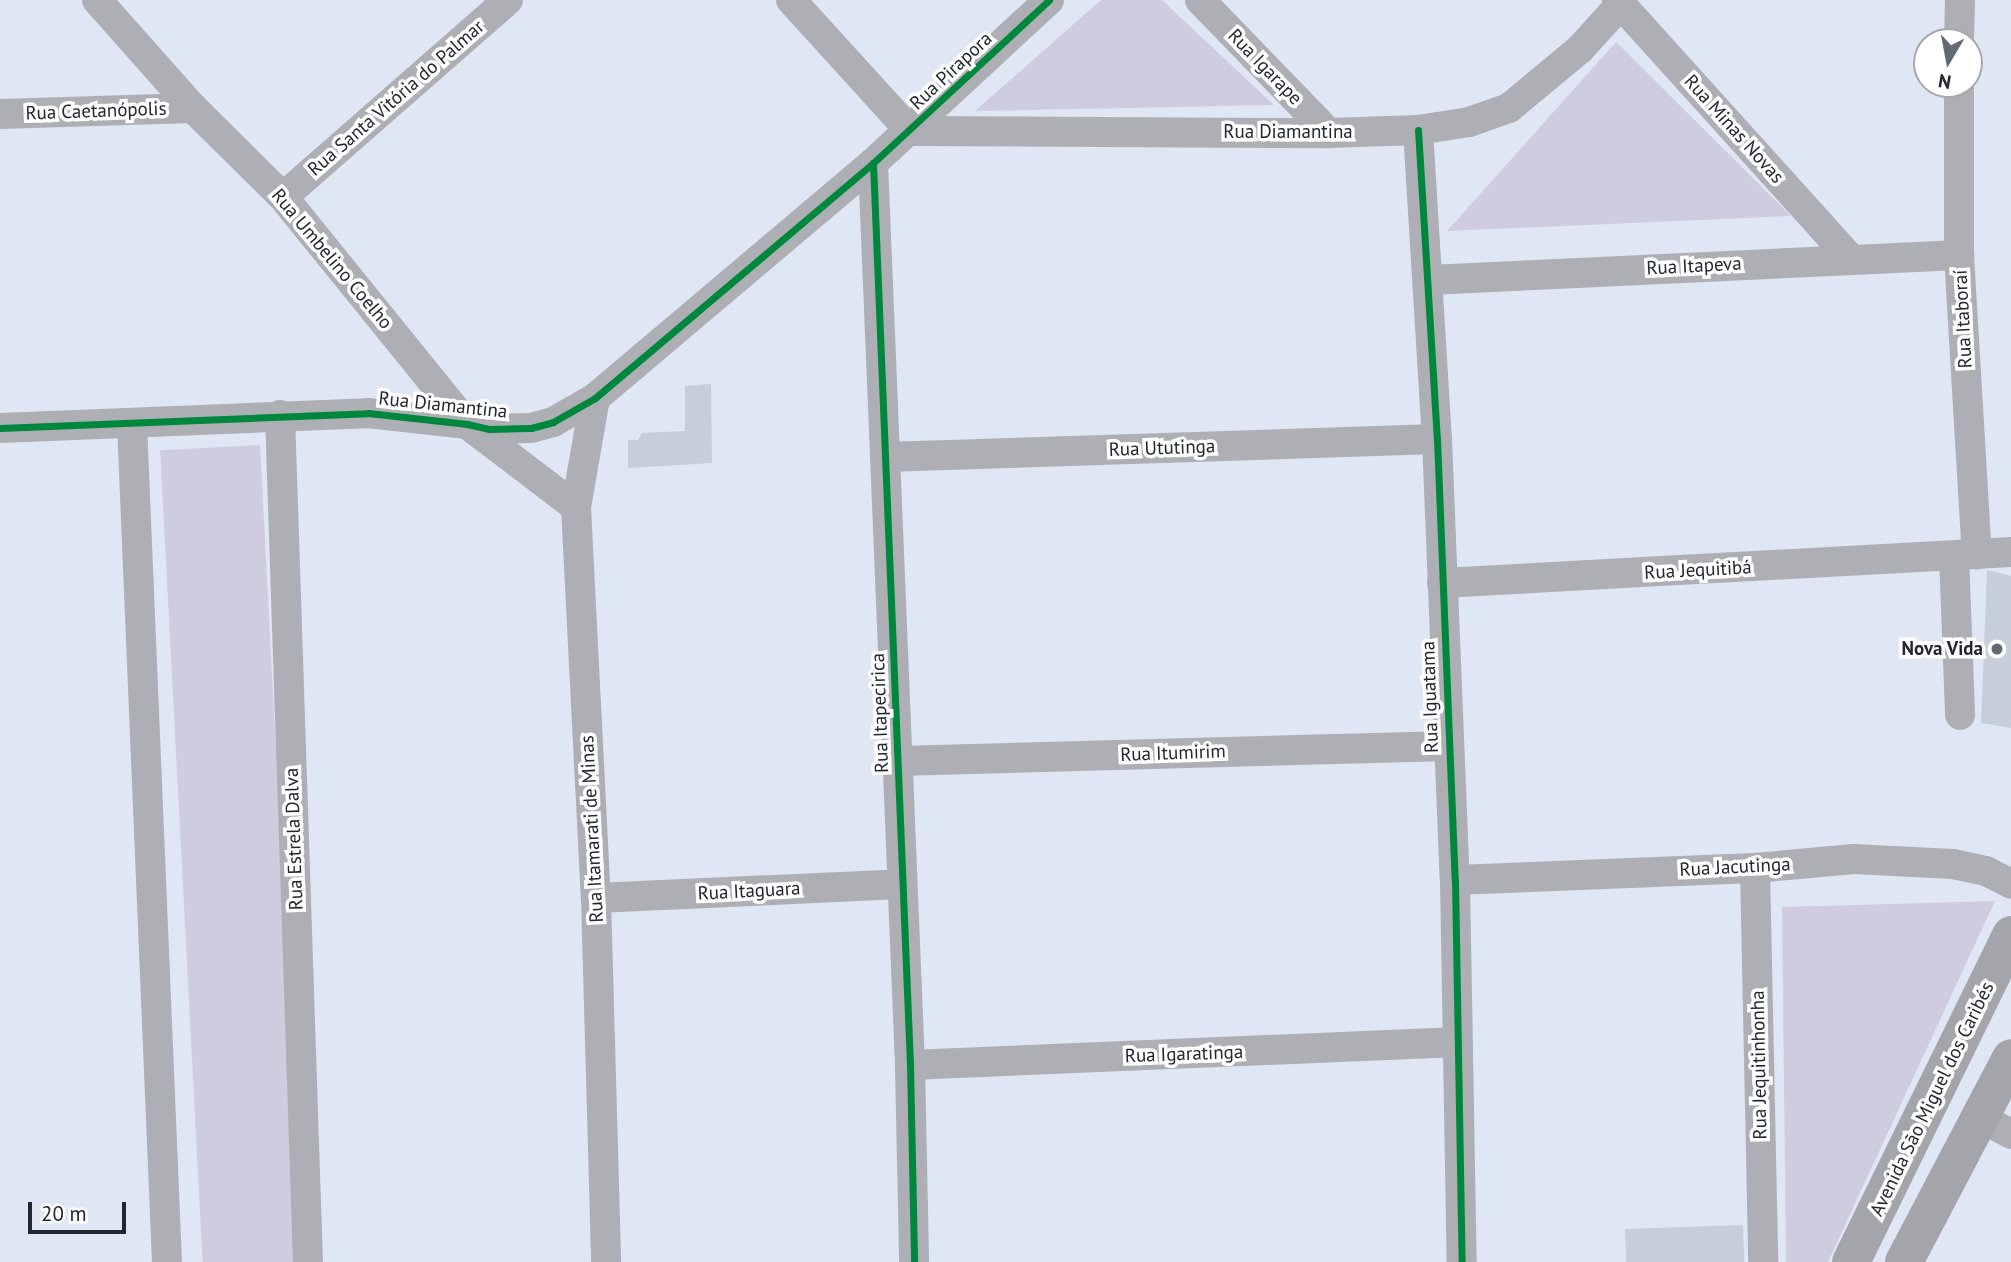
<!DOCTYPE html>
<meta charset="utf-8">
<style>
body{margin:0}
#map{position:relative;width:2011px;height:1262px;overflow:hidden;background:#dfe7f5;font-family:"PT Sans",sans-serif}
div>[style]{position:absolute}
.green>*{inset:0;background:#cfcce0;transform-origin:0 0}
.building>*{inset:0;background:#c5ced9;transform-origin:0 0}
.street>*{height:30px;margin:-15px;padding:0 15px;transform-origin:15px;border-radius:15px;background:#aeafb4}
.secondary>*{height:38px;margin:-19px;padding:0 19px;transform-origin:19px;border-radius:19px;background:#a4a5ab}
.cycleway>*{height:7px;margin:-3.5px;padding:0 3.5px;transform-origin:3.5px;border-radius:3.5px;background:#00873e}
.dots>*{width:19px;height:19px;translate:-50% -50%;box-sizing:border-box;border:4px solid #fff;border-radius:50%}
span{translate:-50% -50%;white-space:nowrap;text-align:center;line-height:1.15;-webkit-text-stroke:7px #fff;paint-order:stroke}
.street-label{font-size:19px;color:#21262f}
.poi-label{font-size:19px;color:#21262f;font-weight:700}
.right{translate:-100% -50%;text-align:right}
.north{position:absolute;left:1913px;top:28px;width:70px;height:70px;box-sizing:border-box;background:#fff;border:2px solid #a6a8ac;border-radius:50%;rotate:190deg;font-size:19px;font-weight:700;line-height:28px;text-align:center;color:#21262f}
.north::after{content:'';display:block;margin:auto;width:24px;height:32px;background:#646a74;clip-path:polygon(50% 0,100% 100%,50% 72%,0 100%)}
.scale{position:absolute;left:28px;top:1202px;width:98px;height:32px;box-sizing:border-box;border:4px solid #21262f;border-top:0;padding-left:9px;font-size:21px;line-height:24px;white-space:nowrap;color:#21262f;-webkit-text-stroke:5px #fff;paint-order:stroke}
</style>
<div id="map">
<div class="green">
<div style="clip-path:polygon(1101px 0,1162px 0,1274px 105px,975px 111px)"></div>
<div style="clip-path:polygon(1616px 42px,1791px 216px,1447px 231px)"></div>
<div style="left:260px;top:445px;width:818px;height:100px;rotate:87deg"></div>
<div style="clip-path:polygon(1995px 901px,1828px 1262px,1786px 1262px,1782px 907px)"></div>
</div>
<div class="building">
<div style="clip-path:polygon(711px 384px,712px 463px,628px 468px,628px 440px,638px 440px,642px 433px,685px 431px,685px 386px)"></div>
<div style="clip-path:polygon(1987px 570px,2011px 576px,2011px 728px,1981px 723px)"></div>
<div style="left:1743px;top:1225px;width:37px;height:118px;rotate:88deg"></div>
</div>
<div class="street">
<div style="left:97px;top:0;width:144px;rotate:48.4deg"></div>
<div style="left:193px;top:108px;width:127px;rotate:44.7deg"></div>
<div style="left:283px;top:197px;width:292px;rotate:51deg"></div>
<div style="left:467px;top:424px;width:137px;rotate:37.3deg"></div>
<div style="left:791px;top:0;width:177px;rotate:47.7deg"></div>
<div style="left:910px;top:131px;width:419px;rotate:0.3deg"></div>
<div style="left:1329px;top:133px;width:89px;rotate:-1.9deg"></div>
<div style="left:1418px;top:130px;width:52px;rotate:-8.9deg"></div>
<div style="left:1469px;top:122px;width:42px;rotate:-19.3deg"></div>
<div style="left:1509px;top:108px;width:92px;rotate:-39.7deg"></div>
<div style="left:1580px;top:49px;width:61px;rotate:-47.7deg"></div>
<div style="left:1200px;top:0;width:185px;rotate:45.9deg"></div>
<div style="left:1617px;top:0;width:348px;rotate:47.9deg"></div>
<div style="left:1959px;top:42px;width:42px;rotate:-88.6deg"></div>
<div style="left:1959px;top:84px;width:171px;rotate:90deg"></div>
<div style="left:1959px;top:255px;width:300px;rotate:86.6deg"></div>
<div style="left:0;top:114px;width:193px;rotate:-1.8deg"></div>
<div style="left:1418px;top:130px;width:310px;rotate:86.5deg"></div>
<div style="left:1437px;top:439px;width:441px;rotate:87.7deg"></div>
<div style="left:1455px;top:880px;width:382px;rotate:89deg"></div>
<div style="left:873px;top:163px;width:903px;rotate:87.65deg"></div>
<div style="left:910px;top:1065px;width:197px;rotate:88.8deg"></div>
<div style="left:283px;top:197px;width:299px;rotate:-41.2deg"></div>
<div style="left:1429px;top:280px;width:531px;rotate:-2.7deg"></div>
<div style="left:595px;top:398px;width:111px;rotate:99.9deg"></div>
<div style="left:576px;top:507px;width:392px;rotate:87.1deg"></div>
<div style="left:596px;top:898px;width:364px;rotate:88.4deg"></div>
<div style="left:280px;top:415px;width:847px;rotate:88.11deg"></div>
<div style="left:132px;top:424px;width:839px;rotate:87.61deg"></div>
<div style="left:0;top:428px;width:368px;rotate:-2.3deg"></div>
<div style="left:368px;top:413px;width:100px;rotate:6.3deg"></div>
<div style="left:467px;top:424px;width:23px;rotate:13deg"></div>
<div style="left:489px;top:429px;width:42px;rotate:-1.4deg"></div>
<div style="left:531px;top:428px;width:23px;rotate:-15deg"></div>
<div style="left:553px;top:422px;width:48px;rotate:-29.7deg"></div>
<div style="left:595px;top:398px;width:364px;rotate:-40.2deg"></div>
<div style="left:873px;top:163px;width:240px;rotate:-42.8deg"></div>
<div style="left:886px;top:457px;width:551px;rotate:-1.87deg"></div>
<div style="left:1954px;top:556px;width:159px;rotate:87.8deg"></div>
<div style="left:1442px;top:583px;width:570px;rotate:-3.12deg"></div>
<div style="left:898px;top:761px;width:550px;rotate:-1.56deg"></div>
<div style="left:1755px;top:868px;width:394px;rotate:88.8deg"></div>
<div style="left:1455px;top:880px;width:300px;rotate:-2.3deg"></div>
<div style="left:1755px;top:868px;width:99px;rotate:-5.2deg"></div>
<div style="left:1854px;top:859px;width:99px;rotate:2.9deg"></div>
<div style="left:1953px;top:864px;width:34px;rotate:12deg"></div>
<div style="left:1986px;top:871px;width:28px;rotate:27deg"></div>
<div style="left:596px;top:898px;width:306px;rotate:-2.6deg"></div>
<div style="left:910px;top:1065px;width:548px;rotate:-2.4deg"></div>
<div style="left:1980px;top:1118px;width:35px;rotate:27deg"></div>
</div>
<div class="secondary">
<div style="left:1851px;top:1262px;width:364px;rotate:-63.9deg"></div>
<div style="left:1904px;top:1262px;width:230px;rotate:-62.3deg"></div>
</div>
<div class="cycleway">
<div style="left:1418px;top:130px;width:310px;rotate:86.5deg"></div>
<div style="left:1437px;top:439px;width:441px;rotate:87.7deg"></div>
<div style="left:1455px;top:880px;width:382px;rotate:89deg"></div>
<div style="left:873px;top:163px;width:903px;rotate:87.65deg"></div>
<div style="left:910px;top:1065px;width:197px;rotate:88.8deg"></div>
<div style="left:0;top:428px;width:368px;rotate:-2.3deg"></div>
<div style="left:368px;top:413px;width:100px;rotate:6.3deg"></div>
<div style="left:467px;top:424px;width:23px;rotate:13deg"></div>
<div style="left:489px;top:429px;width:42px;rotate:-1.4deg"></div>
<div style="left:531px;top:428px;width:23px;rotate:-15deg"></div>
<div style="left:553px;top:422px;width:48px;rotate:-29.7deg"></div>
<div style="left:595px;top:398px;width:364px;rotate:-40.2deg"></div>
<div style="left:873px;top:163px;width:240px;rotate:-42.8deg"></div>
</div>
<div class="dots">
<div style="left:1997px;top:649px;background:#646a74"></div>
</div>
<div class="street-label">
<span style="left:1265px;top:67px;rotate:46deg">Rua Igarape</span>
<span style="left:951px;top:71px;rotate:-43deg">Rua Pirapora</span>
<span style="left:396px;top:98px;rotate:-41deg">Rua Santa Vitória do Palmar</span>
<span style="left:96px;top:111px;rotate:-2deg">Rua Caetanópolis</span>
<span style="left:1734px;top:129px;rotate:48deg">Rua Minas Novas</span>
<span style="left:1288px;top:132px">Rua Diamantina</span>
<span style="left:332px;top:259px;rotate:50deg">Rua Umbelino Coelho</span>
<span style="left:1694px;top:266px;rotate:-3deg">Rua Itapeva</span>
<span style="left:1963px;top:319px;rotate:-93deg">Rua Itaboraí</span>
<span style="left:443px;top:405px;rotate:6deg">Rua Diamantina</span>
<span style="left:1162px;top:448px;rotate:-2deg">Rua Ututinga</span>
<span style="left:1698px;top:570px;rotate:-3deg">Rua Jequitibá</span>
<span style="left:1430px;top:697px;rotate:-92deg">Rua Iguatama</span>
<span style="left:880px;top:713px;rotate:-92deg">Rua Itapecirica</span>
<span style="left:1173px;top:753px;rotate:-2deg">Rua Itumirim</span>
<span style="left:592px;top:829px;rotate:-93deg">Rua Itamarati de Minas</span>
<span style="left:294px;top:839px;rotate:-92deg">Rua Estrela Dalva</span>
<span style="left:1735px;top:867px;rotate:-3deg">Rua Jacutinga</span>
<span style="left:749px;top:891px;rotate:-3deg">Rua Itaguara</span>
<span style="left:1184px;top:1054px;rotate:-2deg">Rua Igaratinga</span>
<span style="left:1759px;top:1065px;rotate:-91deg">Rua Jequitinhonha</span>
<span style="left:1932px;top:1099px;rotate:-64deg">Avenida São Miguel dos Caribés</span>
</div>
<div class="poi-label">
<span class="right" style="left:1983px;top:649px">Nova Vida</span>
</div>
<div class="north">N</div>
<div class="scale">20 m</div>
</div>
